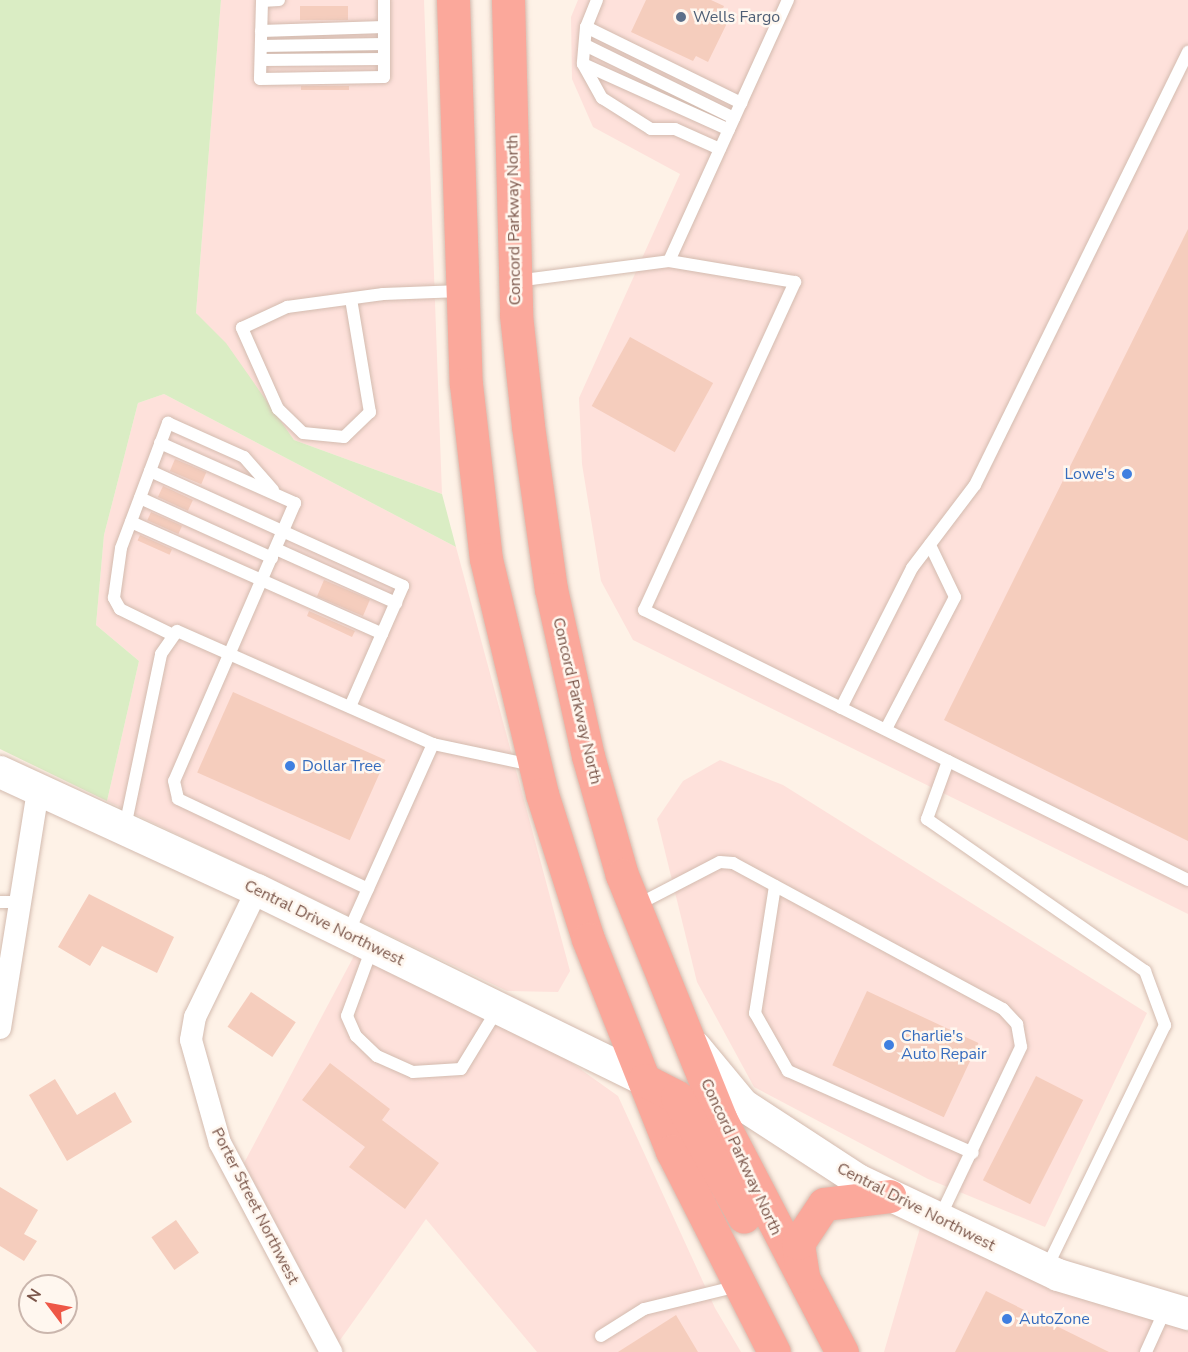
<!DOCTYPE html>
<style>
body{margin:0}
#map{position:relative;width:1188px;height:1352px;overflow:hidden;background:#fef2e7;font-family:"Nunito Sans",sans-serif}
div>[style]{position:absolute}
.commercial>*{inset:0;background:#fee1db}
.green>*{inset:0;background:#daedc4}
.building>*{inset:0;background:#f5cdbd;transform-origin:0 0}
.roads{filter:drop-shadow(0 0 2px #d3bbaf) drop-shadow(0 0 2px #d3bbaf)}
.lane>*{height:12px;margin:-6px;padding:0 6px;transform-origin:6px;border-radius:6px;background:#fff}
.street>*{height:22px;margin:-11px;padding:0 11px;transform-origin:11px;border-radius:11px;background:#fff}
.secondary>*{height:32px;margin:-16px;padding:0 16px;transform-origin:16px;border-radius:16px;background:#fff}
.highway>*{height:33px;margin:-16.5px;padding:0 16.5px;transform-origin:16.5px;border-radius:16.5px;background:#fba89b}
.dots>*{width:16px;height:16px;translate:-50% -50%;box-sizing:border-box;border:3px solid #fff7ef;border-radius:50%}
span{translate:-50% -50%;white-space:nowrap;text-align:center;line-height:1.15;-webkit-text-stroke:5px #fff7ef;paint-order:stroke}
.service-label{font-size:16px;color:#4e5e75}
.left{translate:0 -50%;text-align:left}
.street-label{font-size:16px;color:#7a5549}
.shop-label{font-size:16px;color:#366cbe}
.right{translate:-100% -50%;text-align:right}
.north{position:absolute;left:18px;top:1274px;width:60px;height:60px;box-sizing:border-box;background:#fff7ef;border:2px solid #cab6ad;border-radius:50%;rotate:302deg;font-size:16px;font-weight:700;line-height:24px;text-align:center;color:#7a5549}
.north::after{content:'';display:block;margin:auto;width:21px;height:27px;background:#ee5746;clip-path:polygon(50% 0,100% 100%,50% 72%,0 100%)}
</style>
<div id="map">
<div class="commercial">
<div style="clip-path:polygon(221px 0,424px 0,442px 494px,294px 440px,196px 313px)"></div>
<div style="clip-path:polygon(578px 0,1188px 0,1188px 914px,633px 640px,601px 581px,582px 464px,579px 398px,680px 174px,593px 127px,572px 79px,571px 17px)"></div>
<div style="clip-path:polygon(164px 394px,456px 547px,570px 971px,558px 992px,507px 991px,107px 801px,139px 661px,96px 625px,104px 535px,138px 403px)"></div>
<div style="clip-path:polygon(720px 760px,783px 785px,1147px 1013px,1045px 1227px,928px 1179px,754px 1087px,697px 982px,657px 819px,683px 781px)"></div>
<div style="clip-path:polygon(355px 954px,548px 1046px,618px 1096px,715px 1308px,741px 1352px,537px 1352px,426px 1219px,338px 1343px,244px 1163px)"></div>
<div style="clip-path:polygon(920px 1228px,1188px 1327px,1188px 1352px,884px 1352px)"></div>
</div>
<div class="green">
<div style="clip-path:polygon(0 0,221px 0,196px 313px,226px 343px,294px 440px,442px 494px,456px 547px,164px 394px,138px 403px,104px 535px,96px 625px,139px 661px,107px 801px,0 749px)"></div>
</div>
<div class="building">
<div style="clip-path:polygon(646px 0,711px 0,724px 6px,721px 13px,730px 17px,708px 62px,696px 56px,693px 61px,631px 32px)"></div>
<div style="left:348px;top:6px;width:14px;height:48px;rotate:90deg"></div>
<div style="left:349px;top:86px;width:4px;height:48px;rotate:90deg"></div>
<div style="clip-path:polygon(1188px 229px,1188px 841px,944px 720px)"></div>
<div style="left:630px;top:337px;width:95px;height:79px;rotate:29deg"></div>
<div style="left:175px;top:459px;width:34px;height:13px;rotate:23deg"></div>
<div style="left:163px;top:486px;width:33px;height:12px;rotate:25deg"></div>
<div style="left:151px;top:512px;width:34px;height:9px;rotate:24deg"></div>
<div style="left:140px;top:535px;width:35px;height:6px;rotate:24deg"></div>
<div style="left:324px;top:580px;width:50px;height:18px;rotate:23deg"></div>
<div style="clip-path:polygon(309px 611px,355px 631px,352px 637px,307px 616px)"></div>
<div style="left:233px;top:692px;width:167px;height:88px;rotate:24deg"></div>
<div style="clip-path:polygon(89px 894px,174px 937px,157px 973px,102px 946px,90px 966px,58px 947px)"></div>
<div style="left:867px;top:991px;width:123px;height:82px;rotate:25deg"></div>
<div style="left:251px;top:992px;width:54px;height:42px;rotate:34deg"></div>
<div style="clip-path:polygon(330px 1063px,390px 1109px,382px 1120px,439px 1163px,405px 1209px,349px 1167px,365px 1147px,302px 1100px)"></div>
<div style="left:1036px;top:1076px;width:53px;height:117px;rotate:27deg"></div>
<div style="clip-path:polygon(55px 1079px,77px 1115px,115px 1092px,132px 1122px,67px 1161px,29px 1095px)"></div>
<div style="clip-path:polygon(0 1187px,38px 1210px,24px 1234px,37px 1241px,24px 1261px,0 1246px)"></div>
<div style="left:176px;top:1220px;width:40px;height:30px;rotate:55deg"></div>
<div style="clip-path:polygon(986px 1291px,1109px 1352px,955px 1352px)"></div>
<div style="clip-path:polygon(676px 1315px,698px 1352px,618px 1352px)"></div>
</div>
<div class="roads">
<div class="lane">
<div style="left:279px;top:0;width:17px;rotate:177deg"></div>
<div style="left:262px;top:1px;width:78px;rotate:91.5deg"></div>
<div style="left:260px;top:79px;width:124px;rotate:-0.9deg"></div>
<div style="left:384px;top:77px;width:77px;rotate:-90deg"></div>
<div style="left:597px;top:0;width:29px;rotate:112deg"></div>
<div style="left:586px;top:27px;width:37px;rotate:95deg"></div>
<div style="left:583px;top:64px;width:39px;rotate:61deg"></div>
<div style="left:602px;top:98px;width:58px;rotate:32.3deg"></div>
<div style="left:651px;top:129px;width:24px"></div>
<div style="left:675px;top:129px;width:49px;rotate:24deg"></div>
<div style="left:586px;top:27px;width:173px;rotate:26.1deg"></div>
<div style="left:261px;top:31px;width:123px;rotate:-1.9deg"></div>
<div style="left:585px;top:45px;width:166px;rotate:26.1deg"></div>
<div style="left:261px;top:46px;width:123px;rotate:-0.9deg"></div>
<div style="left:261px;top:60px;width:123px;rotate:-0.5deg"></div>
<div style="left:583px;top:64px;width:160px;rotate:24.3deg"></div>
<div style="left:669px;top:261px;width:287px;rotate:-65.5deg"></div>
<div style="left:516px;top:281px;width:154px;rotate:-7.4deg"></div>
<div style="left:669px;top:261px;width:128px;rotate:9.5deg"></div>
<div style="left:795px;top:282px;width:361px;rotate:114.7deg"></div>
<div style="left:644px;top:610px;width:607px;rotate:26.4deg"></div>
<div style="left:351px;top:299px;width:115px;rotate:80.5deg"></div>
<div style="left:370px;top:412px;width:36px;rotate:136deg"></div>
<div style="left:344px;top:437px;width:41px;rotate:-174.4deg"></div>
<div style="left:303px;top:433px;width:35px;rotate:-136deg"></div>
<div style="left:278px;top:409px;width:89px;rotate:-114deg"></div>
<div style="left:242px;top:328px;width:50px;rotate:-25deg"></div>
<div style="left:287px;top:307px;width:97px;rotate:-7.7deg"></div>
<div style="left:383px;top:294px;width:78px;rotate:-2.2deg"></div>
<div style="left:160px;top:443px;width:148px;rotate:24deg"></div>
<div style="left:295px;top:503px;width:303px;rotate:113.5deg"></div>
<div style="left:174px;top:781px;width:18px;rotate:77deg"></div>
<div style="left:178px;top:799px;width:210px;rotate:25.3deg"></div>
<div style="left:150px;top:471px;width:278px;rotate:24.4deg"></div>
<div style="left:403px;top:586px;width:132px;rotate:113.7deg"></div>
<div style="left:140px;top:498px;width:145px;rotate:24.4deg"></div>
<div style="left:131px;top:522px;width:275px;rotate:24deg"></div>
<div style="left:276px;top:549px;width:132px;rotate:24.2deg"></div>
<div style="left:173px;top:635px;width:59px;rotate:-153.9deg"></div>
<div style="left:120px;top:609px;width:13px;rotate:-119deg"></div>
<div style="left:114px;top:598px;width:50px;rotate:-82deg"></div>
<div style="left:121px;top:548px;width:134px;rotate:-69.4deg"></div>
<div style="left:168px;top:423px;width:83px;rotate:24.1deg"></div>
<div style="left:244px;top:457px;width:44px;rotate:48.7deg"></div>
<div style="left:841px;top:708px;width:157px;rotate:-63.1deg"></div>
<div style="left:912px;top:568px;width:104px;rotate:-52.8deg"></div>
<div style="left:975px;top:485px;width:483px;rotate:-63.8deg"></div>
<div style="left:886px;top:729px;width:149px;rotate:-62.4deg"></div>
<div style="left:955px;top:597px;width:58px;rotate:-115.7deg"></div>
<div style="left:433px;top:744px;width:101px;rotate:12deg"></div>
<div style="left:948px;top:761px;width:62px;rotate:109.9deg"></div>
<div style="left:927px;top:819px;width:266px;rotate:34.9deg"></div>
<div style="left:1145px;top:971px;width:58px;rotate:69.7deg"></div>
<div style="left:1165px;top:1025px;width:271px;rotate:116deg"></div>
<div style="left:125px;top:827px;width:177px;rotate:-78.2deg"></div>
<div style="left:161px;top:654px;width:28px;rotate:-55deg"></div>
<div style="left:177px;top:631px;width:280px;rotate:23.8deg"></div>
<div style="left:433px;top:744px;width:207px;rotate:114.2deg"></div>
<div style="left:775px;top:886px;width:129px;rotate:98.9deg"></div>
<div style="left:755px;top:1013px;width:67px;rotate:60.4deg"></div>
<div style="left:788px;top:1071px;width:202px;rotate:23.9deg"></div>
<div style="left:0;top:902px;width:20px"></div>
<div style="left:637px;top:905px;width:93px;rotate:-27.4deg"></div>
<div style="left:720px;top:862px;width:13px;rotate:4deg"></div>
<div style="left:733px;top:863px;width:307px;rotate:28.4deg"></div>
<div style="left:1003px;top:1009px;width:21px;rotate:47deg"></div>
<div style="left:1017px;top:1024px;width:23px;rotate:80deg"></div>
<div style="left:1021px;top:1047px;width:191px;rotate:115.5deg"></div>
<div style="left:372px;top:948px;width:72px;rotate:110.2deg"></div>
<div style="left:347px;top:1016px;width:22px;rotate:66deg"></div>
<div style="left:356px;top:1036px;width:29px;rotate:44deg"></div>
<div style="left:377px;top:1056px;width:39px;rotate:24deg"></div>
<div style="left:413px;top:1072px;width:48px;rotate:-3.6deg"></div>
<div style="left:461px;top:1069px;width:69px;rotate:-58.6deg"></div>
<div style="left:601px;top:1336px;width:51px;rotate:-32.1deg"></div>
<div style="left:644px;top:1309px;width:97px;rotate:-13.7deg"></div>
<div style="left:1146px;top:1352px;width:48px;rotate:-65.6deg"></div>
</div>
<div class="street">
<div style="left:257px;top:890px;width:141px;rotate:116deg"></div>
<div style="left:195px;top:1017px;width:23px;rotate:100deg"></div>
<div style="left:191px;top:1040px;width:107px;rotate:74.3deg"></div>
<div style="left:220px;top:1143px;width:237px;rotate:62deg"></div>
<div style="left:0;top:1028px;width:241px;rotate:-80.9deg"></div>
</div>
<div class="secondary">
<div style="left:0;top:772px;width:283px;rotate:24.7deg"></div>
<div style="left:257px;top:890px;width:431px;rotate:26.1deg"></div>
<div style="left:695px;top:1047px;width:75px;rotate:50.4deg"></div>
<div style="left:743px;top:1105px;width:137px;rotate:33.1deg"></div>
<div style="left:858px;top:1180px;width:221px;rotate:25.4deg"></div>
<div style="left:1058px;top:1275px;width:136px;rotate:16.7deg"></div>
</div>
<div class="highway">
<div style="left:453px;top:0;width:384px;rotate:88.1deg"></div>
<div style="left:466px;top:384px;width:176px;rotate:83.5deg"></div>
<div style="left:486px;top:559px;width:242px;rotate:76.6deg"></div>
<div style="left:542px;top:794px;width:152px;rotate:72.4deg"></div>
<div style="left:588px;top:939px;width:228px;rotate:68.4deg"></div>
<div style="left:672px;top:1151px;width:225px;rotate:63.1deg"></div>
<div style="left:508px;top:0;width:315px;rotate:88.5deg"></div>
<div style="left:516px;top:315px;width:112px;rotate:83.8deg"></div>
<div style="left:528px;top:426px;width:165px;rotate:82deg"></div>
<div style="left:551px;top:589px;width:171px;rotate:77.5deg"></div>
<div style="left:588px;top:756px;width:124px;rotate:74.1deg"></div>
<div style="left:622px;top:875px;width:262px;rotate:68deg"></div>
<div style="left:720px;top:1118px;width:264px;rotate:62.5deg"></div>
<div style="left:644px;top:1080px;width:37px;rotate:27deg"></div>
<div style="left:677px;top:1097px;width:137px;rotate:60.8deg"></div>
<div style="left:803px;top:1276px;width:33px;rotate:-99deg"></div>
<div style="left:798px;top:1243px;width:47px;rotate:-56.3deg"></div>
<div style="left:824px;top:1204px;width:66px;rotate:-6.9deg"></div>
</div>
</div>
<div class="dots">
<div style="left:681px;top:17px;background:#5c6f8a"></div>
<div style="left:1127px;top:474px;background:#3f7fe0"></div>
<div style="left:290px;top:766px;background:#3f7fe0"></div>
<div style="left:889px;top:1045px;background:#3f7fe0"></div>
<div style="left:1007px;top:1319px;background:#3f7fe0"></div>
</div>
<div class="service-label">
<span class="left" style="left:693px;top:17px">Wells Fargo</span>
</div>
<div class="street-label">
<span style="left:514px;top:220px;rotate:-91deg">Concord Parkway North</span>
<span style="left:577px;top:701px;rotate:77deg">Concord Parkway North</span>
<span style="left:324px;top:923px;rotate:26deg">Central Drive Northwest</span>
<span style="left:741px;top:1157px;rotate:65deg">Concord Parkway North</span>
<span style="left:255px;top:1206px;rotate:63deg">Porter Street Northwest</span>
<span style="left:916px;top:1207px;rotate:27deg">Central Drive Northwest</span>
</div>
<div class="shop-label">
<span class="right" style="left:1115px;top:474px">Lowe's</span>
<span class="left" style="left:302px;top:766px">Dollar Tree</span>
<span class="left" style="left:901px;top:1045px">Charlie's<br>Auto Repair</span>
<span class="left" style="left:1019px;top:1319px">AutoZone</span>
</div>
<div class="north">N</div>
</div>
